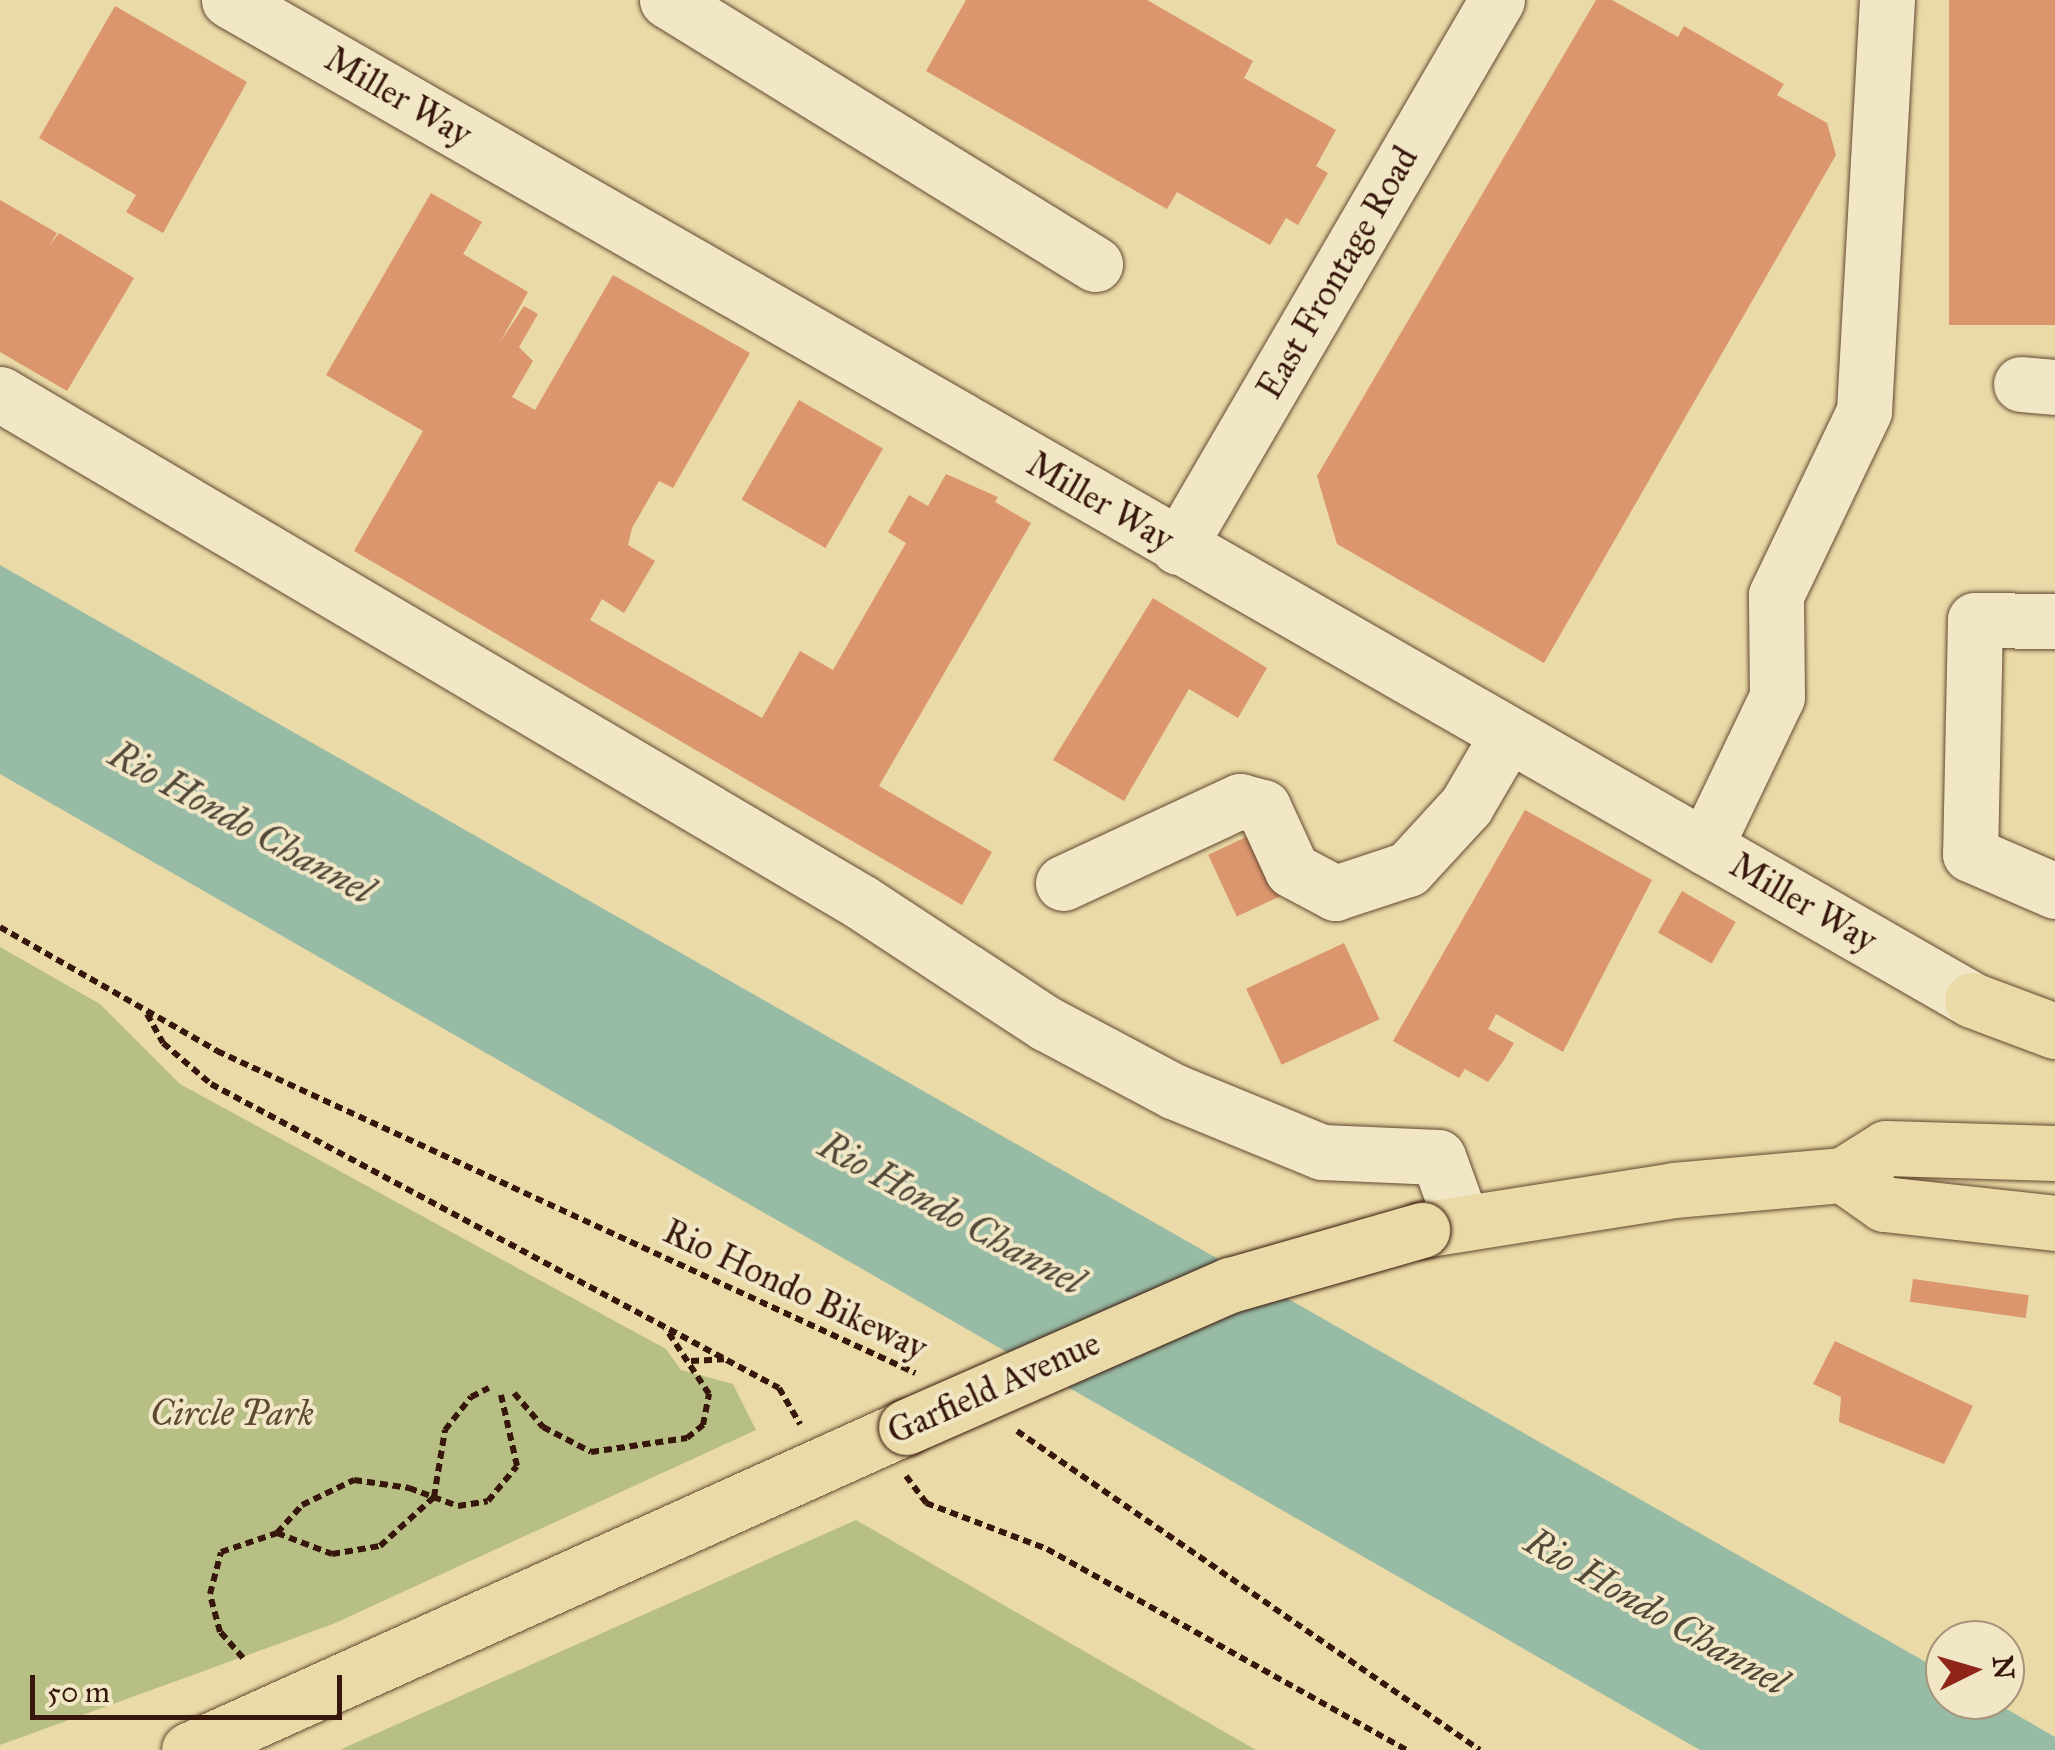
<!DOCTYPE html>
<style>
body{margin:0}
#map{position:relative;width:2055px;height:1750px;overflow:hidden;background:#eadaa7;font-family:"IM FELL Great Primer",serif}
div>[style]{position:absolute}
.green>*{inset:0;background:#b8bf85}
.water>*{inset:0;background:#98bba5}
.building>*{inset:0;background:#db966d;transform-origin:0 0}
.path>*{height:6px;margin-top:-3px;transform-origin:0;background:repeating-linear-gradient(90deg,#37170b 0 8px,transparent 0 13px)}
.roads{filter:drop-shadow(0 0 2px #644832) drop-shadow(0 0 2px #644832)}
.minor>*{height:55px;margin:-27.5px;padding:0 27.5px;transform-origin:27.5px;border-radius:27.5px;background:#f1e7c6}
.major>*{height:55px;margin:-27.5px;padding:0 27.5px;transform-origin:27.5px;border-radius:27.5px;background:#eadaa7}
.bridges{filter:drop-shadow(0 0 2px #37170b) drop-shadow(0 0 2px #37170b)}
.major-bridge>*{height:55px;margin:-27.5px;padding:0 27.5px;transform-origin:27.5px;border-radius:27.5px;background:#eadaa7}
span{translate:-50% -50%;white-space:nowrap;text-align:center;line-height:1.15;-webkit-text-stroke:8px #f1e7c6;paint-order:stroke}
.street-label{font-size:35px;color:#37170b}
.park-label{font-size:35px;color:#5e4930;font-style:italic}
.water-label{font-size:38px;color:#544839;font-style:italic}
.north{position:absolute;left:1925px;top:1620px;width:100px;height:100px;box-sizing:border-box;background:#f1e7c6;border:2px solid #a7947b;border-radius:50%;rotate:85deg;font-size:28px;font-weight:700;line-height:40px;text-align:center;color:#37170b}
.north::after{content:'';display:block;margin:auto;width:35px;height:45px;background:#8f2418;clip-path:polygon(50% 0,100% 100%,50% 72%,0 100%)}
.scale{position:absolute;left:30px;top:1675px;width:312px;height:45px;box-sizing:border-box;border:5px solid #37170b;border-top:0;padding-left:12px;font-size:30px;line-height:35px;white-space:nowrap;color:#37170b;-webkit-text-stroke:8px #f1e7c6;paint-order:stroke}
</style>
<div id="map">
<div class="green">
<div style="clip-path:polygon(0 947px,100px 1004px,180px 1084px,666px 1349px,681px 1370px,733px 1384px,756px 1430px,333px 1624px,0 1745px)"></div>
<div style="clip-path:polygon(856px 1520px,1256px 1750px,341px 1750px,346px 1747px)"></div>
</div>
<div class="water">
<div style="clip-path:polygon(0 565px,1945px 1673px,1945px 1700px,1991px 1700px,2055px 1737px,2055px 1750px,1700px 1750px,0 774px)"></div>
</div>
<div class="building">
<div style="clip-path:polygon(966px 0,1147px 0,1253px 61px,1244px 78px,1336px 130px,1316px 166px,1328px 173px,1298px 225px,1286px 218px,1270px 245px,1177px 192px,1167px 209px,926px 71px)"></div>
<div style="clip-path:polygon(1596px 0,1612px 0,1678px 37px,1684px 26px,1784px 84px,1777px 95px,1827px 123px,1836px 155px,1544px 663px,1337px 544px,1317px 476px)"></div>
<div style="left:1949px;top:0;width:106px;height:325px"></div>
<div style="clip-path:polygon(115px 6px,247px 82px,163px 233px,126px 212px,136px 195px,39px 138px)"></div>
<div style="clip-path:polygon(431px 193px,482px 222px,463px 254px,528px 292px,500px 342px,524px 306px,538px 314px,519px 347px,533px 361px,512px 397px,535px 410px,613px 275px,750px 353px,673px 488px,659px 481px,632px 528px,628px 545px,655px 561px,624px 613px,602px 599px,590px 620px,762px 718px,800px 651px,833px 670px,906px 543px,888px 532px,909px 495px,928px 506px,946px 474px,998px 497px,995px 502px,1031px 523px,879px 786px,992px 852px,962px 905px,354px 551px,423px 431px,326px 375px)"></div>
<div style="clip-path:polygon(0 200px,57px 233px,49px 246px,59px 233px,134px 278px,67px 391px,0 352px)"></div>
<div style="left:799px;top:400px;width:97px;height:115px;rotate:30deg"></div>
<div style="clip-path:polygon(1153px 598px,1267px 668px,1238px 718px,1189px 689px,1124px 801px,1053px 760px)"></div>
<div style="clip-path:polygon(1525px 810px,1652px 880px,1563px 1052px,1496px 1014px,1488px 1029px,1514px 1043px,1504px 1060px,1488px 1082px,1465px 1069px,1459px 1078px,1393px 1041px)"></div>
<div style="left:1257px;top:832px;width:68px;height:54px;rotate:65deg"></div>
<div style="left:1682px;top:891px;width:62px;height:48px;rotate:30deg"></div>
<div style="left:1344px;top:943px;width:84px;height:108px;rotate:65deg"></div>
<div style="left:1913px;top:1279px;width:117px;height:23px;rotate:8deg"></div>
<div style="clip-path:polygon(1835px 1341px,1973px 1406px,1944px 1464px,1839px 1422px,1841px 1397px,1813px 1384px)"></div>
</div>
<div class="path">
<div style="left:0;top:927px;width:250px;rotate:29.7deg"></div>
<div style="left:217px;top:1051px;width:769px;rotate:24.76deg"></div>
<div style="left:147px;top:1014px;width:33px;rotate:61deg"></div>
<div style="left:163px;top:1043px;width:63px;rotate:40.5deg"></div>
<div style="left:211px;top:1084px;width:644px;rotate:28.16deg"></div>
<div style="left:779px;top:1388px;width:42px;rotate:59.7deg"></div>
<div style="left:691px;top:1361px;width:33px;rotate:-3deg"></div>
<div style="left:514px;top:1393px;width:45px;rotate:49.5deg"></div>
<div style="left:543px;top:1427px;width:54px;rotate:27.5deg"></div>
<div style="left:591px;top:1452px;width:97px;rotate:-8.3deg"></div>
<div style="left:687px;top:1438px;width:21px;rotate:-39deg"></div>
<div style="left:703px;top:1425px;width:32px;rotate:-79deg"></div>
<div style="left:709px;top:1394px;width:78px;rotate:-123.5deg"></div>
<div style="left:1017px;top:1431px;width:562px;rotate:34.57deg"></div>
<div style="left:906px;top:1476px;width:34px;rotate:53deg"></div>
<div style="left:926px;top:1503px;width:129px;rotate:20.8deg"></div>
<div style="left:1047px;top:1549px;width:412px;rotate:29.2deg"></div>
<div style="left:277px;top:1533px;width:59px;rotate:20.9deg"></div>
<div style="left:332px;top:1554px;width:49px;rotate:-9.5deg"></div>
<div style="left:380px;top:1546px;width:73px;rotate:-42.2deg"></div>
<div style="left:434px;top:1497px;width:68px;rotate:-80.7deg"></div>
<div style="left:445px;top:1430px;width:42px;rotate:-51.8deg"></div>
<div style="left:471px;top:1397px;width:20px;rotate:-27deg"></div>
<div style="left:243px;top:1658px;width:35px;rotate:-131deg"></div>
<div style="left:220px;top:1632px;width:39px;rotate:-105deg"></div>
<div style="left:210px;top:1594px;width:43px;rotate:-75.3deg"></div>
<div style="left:221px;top:1552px;width:59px;rotate:-18.7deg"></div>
<div style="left:277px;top:1533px;width:38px;rotate:-48deg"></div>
<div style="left:302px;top:1505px;width:58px;rotate:-25.7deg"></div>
<div style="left:354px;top:1480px;width:56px;rotate:8.3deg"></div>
<div style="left:409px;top:1488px;width:52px;rotate:20.2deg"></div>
<div style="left:458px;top:1506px;width:30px;rotate:-9deg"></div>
<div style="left:488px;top:1501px;width:45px;rotate:-50.4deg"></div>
<div style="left:517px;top:1466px;width:73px;rotate:-102.7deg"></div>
</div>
<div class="roads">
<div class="minor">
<div style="left:229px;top:0;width:2009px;rotate:29.84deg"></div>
<div style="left:667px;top:0;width:503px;rotate:31.67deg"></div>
<div style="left:2021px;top:384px;width:34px;rotate:5deg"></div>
<div style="left:0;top:394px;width:1000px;rotate:30.54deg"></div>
<div style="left:861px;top:902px;width:222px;rotate:33.3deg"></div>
<div style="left:1047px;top:1024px;width:143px;rotate:28deg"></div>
<div style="left:1173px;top:1091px;width:161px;rotate:22.3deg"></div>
<div style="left:1322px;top:1152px;width:116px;rotate:2.5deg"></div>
<div style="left:1438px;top:1157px;width:70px;rotate:70deg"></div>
<div style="left:1178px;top:547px;width:633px;rotate:-59.75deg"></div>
<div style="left:2055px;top:621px;width:80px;rotate:-179.3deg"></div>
<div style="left:1975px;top:620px;width:234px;rotate:91.2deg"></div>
<div style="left:1970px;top:854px;width:93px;rotate:23.5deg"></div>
<div style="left:1705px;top:847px;width:166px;rotate:-64.4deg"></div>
<div style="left:1777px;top:697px;width:102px;rotate:-90.6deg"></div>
<div style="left:1776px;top:595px;width:204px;rotate:-64.4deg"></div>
<div style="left:1864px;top:411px;width:412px;rotate:-86.8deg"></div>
<div style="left:1063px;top:883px;width:195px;rotate:-24.9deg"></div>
<div style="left:1240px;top:801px;width:24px;rotate:15deg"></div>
<div style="left:1263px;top:807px;width:69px;rotate:65.3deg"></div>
<div style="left:1292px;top:870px;width:49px;rotate:28.1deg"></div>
<div style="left:1335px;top:893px;width:77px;rotate:-18.2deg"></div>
<div style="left:1408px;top:869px;width:86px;rotate:-47.4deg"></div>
<div style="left:1466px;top:806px;width:83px;rotate:-59.7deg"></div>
</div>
<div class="major">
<div style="left:1972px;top:1000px;width:89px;rotate:20.5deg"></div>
<div style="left:1843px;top:1175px;width:50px;rotate:35.3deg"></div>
<div style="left:1884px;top:1204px;width:172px;rotate:6.3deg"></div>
<div style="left:1422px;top:1230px;width:255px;rotate:-9deg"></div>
<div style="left:1674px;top:1190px;width:170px;rotate:-5.1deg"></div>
<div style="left:1843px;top:1175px;width:51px;rotate:-32.1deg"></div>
<div style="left:1886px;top:1148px;width:169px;rotate:1.7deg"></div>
<div style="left:189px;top:1750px;width:786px;rotate:-24.25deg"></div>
</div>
</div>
<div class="bridges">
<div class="major-bridge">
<div style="left:906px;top:1427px;width:354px;rotate:-23.7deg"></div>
<div style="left:1230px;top:1285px;width:200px;rotate:-16deg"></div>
</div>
</div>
<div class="street-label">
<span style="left:398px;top:97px;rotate:30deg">Miller Way</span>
<span style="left:1338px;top:273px;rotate:-60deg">East Frontage Road</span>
<span style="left:1100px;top:502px;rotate:30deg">Miller Way</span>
<span style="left:1803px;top:903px;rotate:30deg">Miller Way</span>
<span style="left:795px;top:1290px;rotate:25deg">Rio Hondo Bikeway</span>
<span style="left:994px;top:1388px;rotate:-24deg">Garfield Avenue</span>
</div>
<div class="park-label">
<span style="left:232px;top:1414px">Circle Park</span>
</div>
<div class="water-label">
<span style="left:241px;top:823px;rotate:29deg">Rio Hondo Channel</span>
<span style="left:951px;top:1214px;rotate:29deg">Rio Hondo Channel</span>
<span style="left:1656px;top:1612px;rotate:30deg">Rio Hondo Channel</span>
</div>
<div class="north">N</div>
<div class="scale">50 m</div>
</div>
